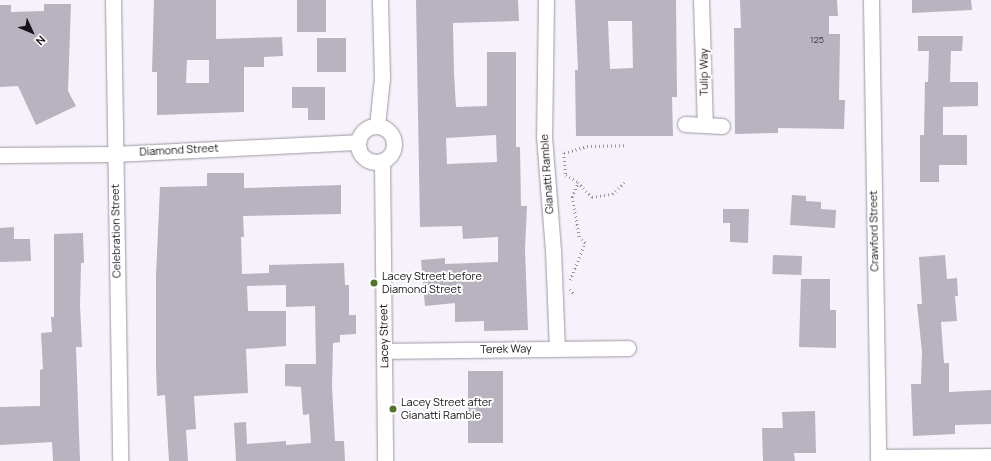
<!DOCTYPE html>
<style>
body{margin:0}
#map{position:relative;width:991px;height:461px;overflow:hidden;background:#f7f1fc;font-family:Manrope,sans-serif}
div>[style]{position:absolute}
.building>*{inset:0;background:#b8b3be;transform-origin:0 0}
.path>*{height:2.5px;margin-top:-1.25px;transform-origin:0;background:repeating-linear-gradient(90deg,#99949c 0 1px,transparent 0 4px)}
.roads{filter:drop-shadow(0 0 1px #9d97a2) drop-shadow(0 0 1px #9d97a2)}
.minor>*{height:15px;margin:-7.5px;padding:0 7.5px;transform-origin:7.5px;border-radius:7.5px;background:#fff}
.minor>.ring{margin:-7.5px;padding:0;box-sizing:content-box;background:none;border:15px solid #fff;border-radius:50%}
.dots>*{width:11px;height:11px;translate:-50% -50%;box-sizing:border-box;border:2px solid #fff;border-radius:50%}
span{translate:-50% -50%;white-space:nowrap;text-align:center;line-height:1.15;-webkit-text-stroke:3.5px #fff;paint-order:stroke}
.number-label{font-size:9px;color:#3e3b41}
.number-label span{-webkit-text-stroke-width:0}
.street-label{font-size:11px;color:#151317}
.poi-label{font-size:11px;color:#151317}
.left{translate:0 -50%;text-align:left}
.north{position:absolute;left:12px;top:12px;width:40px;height:40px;-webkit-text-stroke:3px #fff;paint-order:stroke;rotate:134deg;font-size:11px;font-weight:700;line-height:16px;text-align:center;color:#151317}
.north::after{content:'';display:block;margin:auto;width:14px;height:18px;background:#151317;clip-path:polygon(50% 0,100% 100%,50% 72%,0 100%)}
</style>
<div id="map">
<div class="building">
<div style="clip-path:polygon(evenodd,154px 0,216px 0,216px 39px,282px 37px,283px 56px,264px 57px,264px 67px,244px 67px,244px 112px,157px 115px,157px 72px,152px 72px,154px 0,187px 60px,209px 60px,209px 83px,186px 83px,187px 60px)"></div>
<div style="left:297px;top:0;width:29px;height:32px"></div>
<div style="clip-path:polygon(evenodd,416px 0,518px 0,519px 21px,453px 23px,454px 73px,456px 107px,487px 106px,487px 52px,516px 52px,516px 147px,520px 147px,521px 206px,527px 206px,525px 249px,528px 330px,484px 331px,484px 321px,455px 322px,455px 303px,425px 306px,421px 260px,445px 258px,445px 264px,498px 262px,498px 237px,463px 239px,462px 226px,420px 227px,416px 0,496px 135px,497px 162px,447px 164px,446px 138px,496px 135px)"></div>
<div style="clip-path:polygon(evenodd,575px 0,676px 0,677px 97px,672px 97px,673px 136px,576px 136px,575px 70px,578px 70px,575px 0,608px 21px,632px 21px,633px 68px,610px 69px,608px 21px)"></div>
<div style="clip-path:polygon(740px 0,837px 0,838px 16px,829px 16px,829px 34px,840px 34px,839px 100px,845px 100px,844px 129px,778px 128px,778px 133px,735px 134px,734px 28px,741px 28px)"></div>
<div style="clip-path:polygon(912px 0,971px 0,972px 10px,912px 13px)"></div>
<div style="clip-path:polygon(44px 4px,71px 4px,68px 91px,76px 106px,36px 125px,18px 86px,0 87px,0 5px,11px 5px,11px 12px,44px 11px)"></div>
<div style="clip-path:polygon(918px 36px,963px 36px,962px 51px,951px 51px,950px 82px,978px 82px,978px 106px,943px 107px,943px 135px,967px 135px,967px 165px,939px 165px,939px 182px,920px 182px,920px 135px,924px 135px,925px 82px,928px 82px,929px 51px,918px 51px)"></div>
<div style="left:317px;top:38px;width:29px;height:34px"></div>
<div style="clip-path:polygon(292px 87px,325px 87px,325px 120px,308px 120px,308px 108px,292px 108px)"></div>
<div style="clip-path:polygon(207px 173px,244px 173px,244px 188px,341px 185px,341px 214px,243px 216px,244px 237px,241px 237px,242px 274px,269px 273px,269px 265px,344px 263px,345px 285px,349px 285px,349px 315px,356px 315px,356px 334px,340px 335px,340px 342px,333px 343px,332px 387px,335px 441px,344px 441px,345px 461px,236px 461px,234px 423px,246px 422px,247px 444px,286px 441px,286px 445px,311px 443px,309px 414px,303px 415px,301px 387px,285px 386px,285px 364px,316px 364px,315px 306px,286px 307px,286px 285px,247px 286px,248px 311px,286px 311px,286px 346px,246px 349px,248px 393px,194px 396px,196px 429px,186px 430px,188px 461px,169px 461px,165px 395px,157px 396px,156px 367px,156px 276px,160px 187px,207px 186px)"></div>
<div style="clip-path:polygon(792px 195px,806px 196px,806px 201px,821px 202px,821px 209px,836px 210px,835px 228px,790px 225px)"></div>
<div style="clip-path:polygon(723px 209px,749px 209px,748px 243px,730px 242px,730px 223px,723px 223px)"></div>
<div style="clip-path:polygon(14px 227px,14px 239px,30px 239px,31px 261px,0 262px,0 228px)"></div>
<div style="clip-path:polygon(83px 233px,84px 263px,81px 263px,80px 305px,82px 347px,76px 347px,80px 461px,53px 461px,52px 442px,0 445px,0 407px,40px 406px,40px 370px,43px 369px,41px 333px,52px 332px,51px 317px,54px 317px,54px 234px)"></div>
<div style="left:773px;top:255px;width:29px;height:19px;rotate:2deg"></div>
<div style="clip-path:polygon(945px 255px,947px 279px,957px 278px,958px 296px,955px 296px,957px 321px,941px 322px,944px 363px,949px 363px,949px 392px,991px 390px,991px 424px,955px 425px,955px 434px,913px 436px,911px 384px,921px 384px,922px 352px,917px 304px,922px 304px,919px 257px)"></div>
<div style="clip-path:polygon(801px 279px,830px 279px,830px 310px,836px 310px,836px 348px,799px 347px)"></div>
<div style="left:468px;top:371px;width:35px;height:72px"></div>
<div style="clip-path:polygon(815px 411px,816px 453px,794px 453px,795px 461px,763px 461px,762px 428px,783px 428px,782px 412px)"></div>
</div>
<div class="path">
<div style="left:564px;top:153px;width:22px;rotate:85deg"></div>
<div style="left:566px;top:175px;width:14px;rotate:30deg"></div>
<div style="left:578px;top:182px;width:21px;rotate:47deg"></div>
<div style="left:592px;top:197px;width:20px;rotate:-9deg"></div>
<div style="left:612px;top:194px;width:19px;rotate:-43deg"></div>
<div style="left:564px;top:153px;width:24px;rotate:-17deg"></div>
<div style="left:587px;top:146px;width:39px;rotate:-1deg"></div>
<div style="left:570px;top:280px;width:40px;rotate:-68deg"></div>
<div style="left:585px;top:243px;width:8px;rotate:-135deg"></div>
<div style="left:579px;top:237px;width:41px;rotate:-99.9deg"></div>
<div style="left:572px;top:197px;width:16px;rotate:-68deg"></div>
<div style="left:570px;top:289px;width:6px;rotate:51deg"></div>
</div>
<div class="roads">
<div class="minor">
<div style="left:113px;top:0;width:461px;rotate:89.1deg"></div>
<div style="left:546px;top:0;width:136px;rotate:90.8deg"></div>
<div style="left:544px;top:136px;width:114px;rotate:85.5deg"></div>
<div style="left:553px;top:250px;width:98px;rotate:87.7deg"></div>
<div style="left:701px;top:0;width:125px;rotate:88.2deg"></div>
<div style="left:871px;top:0;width:461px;rotate:89.1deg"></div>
<div style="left:685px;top:124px;width:37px;rotate:3deg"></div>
<div class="ring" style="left:358px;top:126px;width:21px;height:21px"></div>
<div style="left:377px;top:126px;width:48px;rotate:-84.1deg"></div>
<div style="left:382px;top:78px;width:78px;rotate:-91.5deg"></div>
<div style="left:0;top:155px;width:114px;rotate:-0.5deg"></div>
<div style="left:114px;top:154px;width:243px;rotate:-2.8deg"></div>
<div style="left:382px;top:162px;width:299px;rotate:89.4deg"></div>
<div style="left:384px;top:351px;width:244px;rotate:-0.7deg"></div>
<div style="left:878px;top:457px;width:113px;rotate:-0.5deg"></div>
</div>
</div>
<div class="dots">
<div style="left:374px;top:283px;background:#537329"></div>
<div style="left:393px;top:409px;background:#537329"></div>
</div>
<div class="number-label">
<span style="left:817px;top:40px">125</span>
</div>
<div class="street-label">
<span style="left:704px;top:72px;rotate:-90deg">Tulip Way</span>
<span style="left:179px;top:150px;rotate:-3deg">Diamond Street</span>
<span style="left:547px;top:174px;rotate:-94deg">Gianatti Ramble</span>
<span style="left:116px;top:231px;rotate:-91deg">Celebration Street</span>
<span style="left:874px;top:231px;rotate:-91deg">Crawford Street</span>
<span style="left:384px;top:336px;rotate:-91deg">Lacey Street</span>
<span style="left:506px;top:349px;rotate:-1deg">Terek Way</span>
</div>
<div class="poi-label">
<span class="left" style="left:382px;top:283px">Lacey Street before<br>Diamond Street</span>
<span class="left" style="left:401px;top:409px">Lacey Street after<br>Gianatti Ramble</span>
</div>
<div class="north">N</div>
</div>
